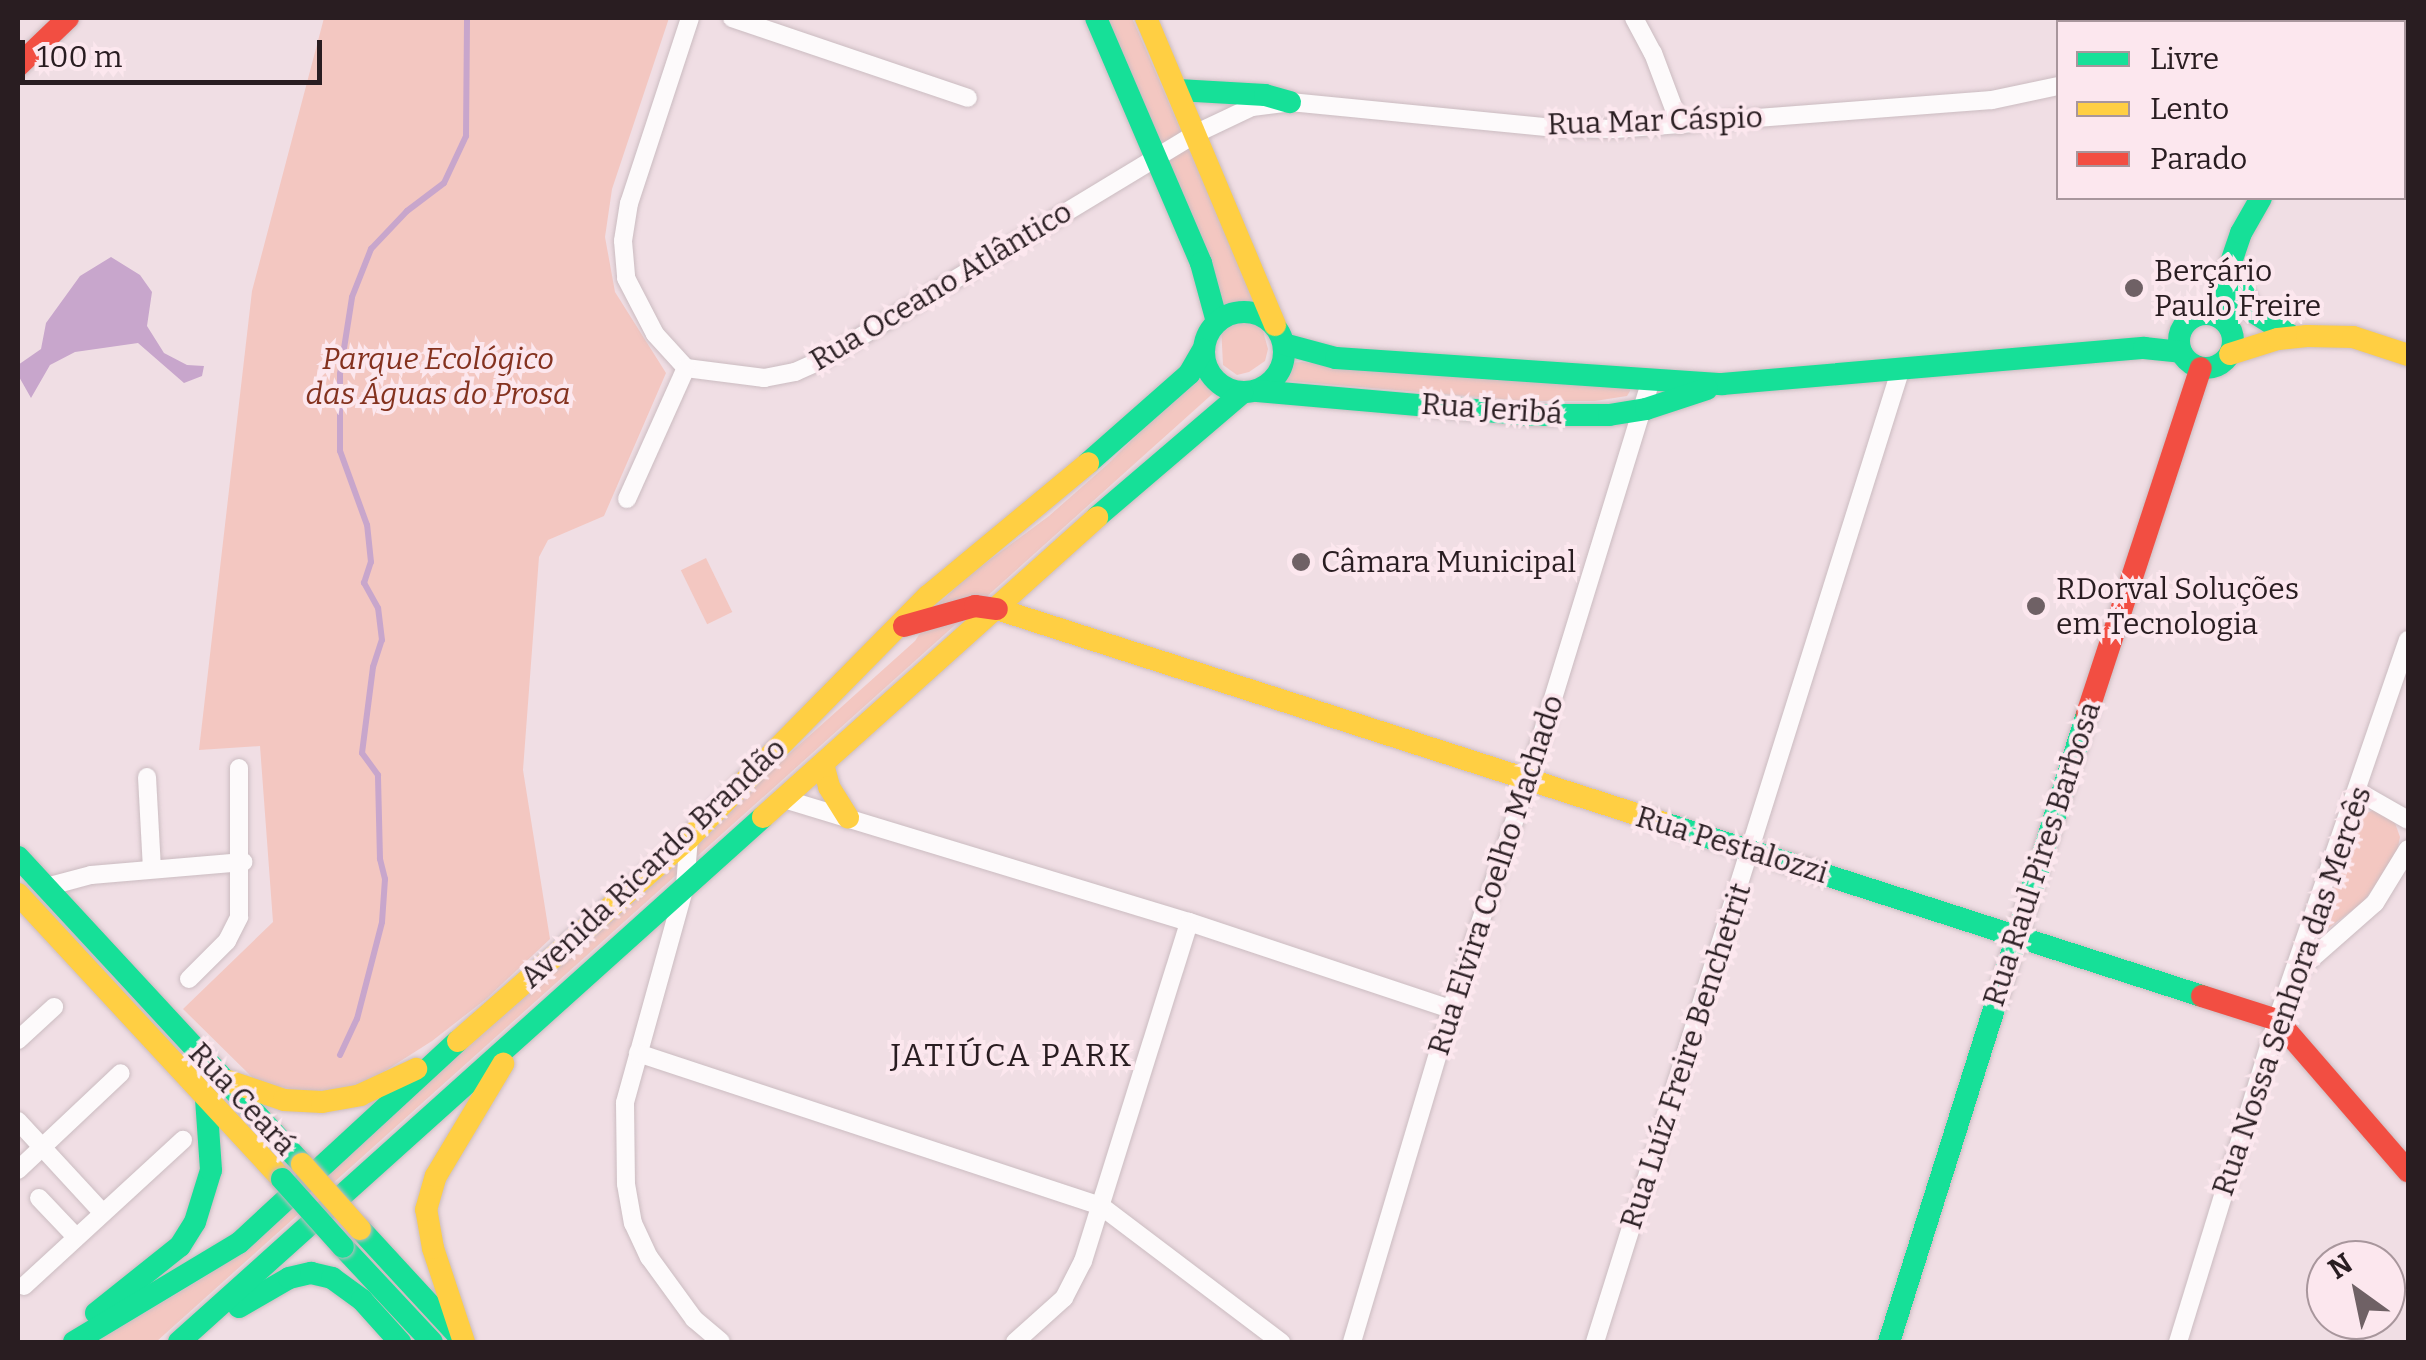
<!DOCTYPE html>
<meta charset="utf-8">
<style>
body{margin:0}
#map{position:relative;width:2426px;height:1360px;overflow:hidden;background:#f0dee4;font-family:Bitter,serif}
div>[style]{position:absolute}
.green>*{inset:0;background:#f3c7c1;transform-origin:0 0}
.water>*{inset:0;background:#c8a6cc}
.stream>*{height:6px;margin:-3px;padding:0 3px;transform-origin:3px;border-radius:3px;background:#c8a6cc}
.roads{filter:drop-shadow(0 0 2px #cbbcc1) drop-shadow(0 0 2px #cbbcc1)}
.street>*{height:18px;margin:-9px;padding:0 9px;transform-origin:9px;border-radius:9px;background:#fdfafb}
.fast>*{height:22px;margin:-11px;padding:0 11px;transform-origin:11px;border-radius:11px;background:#16e098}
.fast>.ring{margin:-11px;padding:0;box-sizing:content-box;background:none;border:22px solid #16e098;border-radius:50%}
.slow>*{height:22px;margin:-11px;padding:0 11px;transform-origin:11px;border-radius:11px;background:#ffcf43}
.jam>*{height:22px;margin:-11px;padding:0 11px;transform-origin:11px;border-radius:11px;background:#f24e42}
.bridges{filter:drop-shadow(0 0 2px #c5b6be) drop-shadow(0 0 2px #c5b6be)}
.fast-bridge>*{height:22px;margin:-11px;padding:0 11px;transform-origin:11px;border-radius:11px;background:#16e098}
.slow-bridge>*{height:22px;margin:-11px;padding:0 11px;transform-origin:11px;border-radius:11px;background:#ffcf43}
.dots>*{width:28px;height:28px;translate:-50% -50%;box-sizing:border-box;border:5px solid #fce7ee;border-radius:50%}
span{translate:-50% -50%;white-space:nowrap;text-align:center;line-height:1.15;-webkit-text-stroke:8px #fce7ee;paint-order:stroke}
.street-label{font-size:30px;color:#291d21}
.poi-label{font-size:30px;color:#291d21}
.left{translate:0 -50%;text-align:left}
.park-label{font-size:30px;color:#84321f;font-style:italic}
.neighbourhood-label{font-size:32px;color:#291d21;letter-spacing:2.5px}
.frame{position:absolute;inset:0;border:20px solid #291d21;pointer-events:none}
.legend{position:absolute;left:2056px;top:20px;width:350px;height:180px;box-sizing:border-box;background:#fce7ee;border:2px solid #a8969c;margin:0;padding:12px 18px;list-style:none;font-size:30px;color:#291d21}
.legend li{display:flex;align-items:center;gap:20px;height:50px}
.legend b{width:50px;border:2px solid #a8969c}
.north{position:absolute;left:2306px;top:1240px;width:100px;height:100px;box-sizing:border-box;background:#fce7ee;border:2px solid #a8969c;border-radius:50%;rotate:327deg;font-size:28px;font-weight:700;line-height:40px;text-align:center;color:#291d21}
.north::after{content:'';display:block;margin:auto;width:35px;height:45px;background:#6f6165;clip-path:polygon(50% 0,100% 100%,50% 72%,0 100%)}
.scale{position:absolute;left:20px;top:40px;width:302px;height:45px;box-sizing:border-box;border:5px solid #291d21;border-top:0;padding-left:12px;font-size:30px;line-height:35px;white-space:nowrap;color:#291d21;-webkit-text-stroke:8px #fce7ee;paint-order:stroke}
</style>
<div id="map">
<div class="green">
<div style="clip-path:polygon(324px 18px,669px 18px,612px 189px,605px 237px,615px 292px,666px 373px,604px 516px,548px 540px,539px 557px,523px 770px,550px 939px,486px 999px,432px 1041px,366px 1083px,326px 1096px,258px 1083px,183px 1009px,273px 922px,260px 746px,199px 750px,252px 291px)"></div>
<div style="clip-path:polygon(1106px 18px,1132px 18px,1254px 298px,1268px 349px,1265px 361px,1249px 372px,1237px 375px,1223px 365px,1220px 305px)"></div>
<div style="clip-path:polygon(1302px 362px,1630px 387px,1630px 391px,1627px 396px,1595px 401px,1526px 401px,1276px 380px,1288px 363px)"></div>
<div style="clip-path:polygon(1203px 369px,1219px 388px,156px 1342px,96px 1342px,208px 1275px,915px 641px,937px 606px,964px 579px,1049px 516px,1109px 463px)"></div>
<div style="left:706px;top:558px;width:60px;height:28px;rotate:64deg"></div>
<div style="clip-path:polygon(2373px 810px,2384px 812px,2395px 823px,2400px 837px,2396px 857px,2363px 902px,2313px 940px,2361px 816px)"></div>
</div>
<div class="water">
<div style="clip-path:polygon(111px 257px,140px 275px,152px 292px,147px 326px,164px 353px,187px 365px,204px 366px,202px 376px,184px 383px,138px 343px,75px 352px,50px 365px,31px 398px,18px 375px,18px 365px,41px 349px,46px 323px,80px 276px)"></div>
</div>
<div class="stream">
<div style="left:340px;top:1055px;width:40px;rotate:-65deg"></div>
<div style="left:357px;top:1019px;width:100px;rotate:-75.5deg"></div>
<div style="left:382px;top:922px;width:43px;rotate:-86deg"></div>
<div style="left:385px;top:879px;width:21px;rotate:-104deg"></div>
<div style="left:380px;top:859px;width:84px;rotate:-91.4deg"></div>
<div style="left:378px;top:775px;width:27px;rotate:-126deg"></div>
<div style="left:362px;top:753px;width:87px;rotate:-82.7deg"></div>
<div style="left:373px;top:667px;width:28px;rotate:-72deg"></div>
<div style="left:382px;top:640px;width:32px;rotate:-97deg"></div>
<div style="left:378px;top:608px;width:29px;rotate:-119deg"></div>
<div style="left:364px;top:583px;width:22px;rotate:-72deg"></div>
<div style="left:371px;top:562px;width:37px;rotate:-96deg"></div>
<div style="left:367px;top:525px;width:79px;rotate:-110deg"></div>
<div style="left:340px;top:451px;width:77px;rotate:-90deg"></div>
<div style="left:340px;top:374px;width:78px;rotate:-81.1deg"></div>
<div style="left:352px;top:297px;width:52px;rotate:-68.4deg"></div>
<div style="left:371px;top:249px;width:52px;rotate:-46.5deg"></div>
<div style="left:407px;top:211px;width:46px;rotate:-37.1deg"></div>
<div style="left:444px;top:183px;width:52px;rotate:-64.9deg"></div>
<div style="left:466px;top:136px;width:118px;rotate:-89.5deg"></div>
</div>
<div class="roads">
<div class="street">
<div style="left:690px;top:18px;width:195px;rotate:108.2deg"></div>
<div style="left:629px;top:203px;width:38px;rotate:99deg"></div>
<div style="left:623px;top:241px;width:37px;rotate:85deg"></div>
<div style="left:626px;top:278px;width:63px;rotate:62.6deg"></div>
<div style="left:655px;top:334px;width:46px;rotate:47.6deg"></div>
<div style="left:686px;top:368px;width:79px;rotate:7.3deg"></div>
<div style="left:764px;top:378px;width:32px;rotate:-11deg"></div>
<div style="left:795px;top:372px;width:30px;rotate:-24deg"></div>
<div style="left:822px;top:360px;width:438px;rotate:-31.2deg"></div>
<div style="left:1197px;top:133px;width:61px;rotate:-25.3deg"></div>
<div style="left:1252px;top:107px;width:38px;rotate:-7deg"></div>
<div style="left:1290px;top:102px;width:265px;rotate:5.6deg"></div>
<div style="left:1554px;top:128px;width:61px;rotate:0.9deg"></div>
<div style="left:1615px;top:129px;width:378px;rotate:-4.4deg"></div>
<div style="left:1992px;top:100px;width:67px;rotate:-12deg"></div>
<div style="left:732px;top:18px;width:249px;rotate:18.7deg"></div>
<div style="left:1634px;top:18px;width:40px;rotate:62deg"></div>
<div style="left:1653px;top:53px;width:77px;rotate:69.4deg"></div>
<div style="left:627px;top:499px;width:144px;rotate:-65.8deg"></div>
<div style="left:147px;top:777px;width:92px;rotate:86.9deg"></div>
<div style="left:2359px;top:792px;width:56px;rotate:29.7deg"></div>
<div style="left:784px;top:799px;width:423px;rotate:16.9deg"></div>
<div style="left:1189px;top:922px;width:276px;rotate:18.4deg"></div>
<div style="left:689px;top:838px;width:48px;rotate:94.8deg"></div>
<div style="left:685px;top:886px;width:225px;rotate:105.5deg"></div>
<div style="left:625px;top:1103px;width:81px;rotate:89.3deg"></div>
<div style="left:626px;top:1184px;width:40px;rotate:80deg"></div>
<div style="left:633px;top:1223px;width:38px;rotate:65deg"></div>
<div style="left:649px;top:1257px;width:77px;rotate:54deg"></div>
<div style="left:694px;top:1319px;width:35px;rotate:40deg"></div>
<div style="left:46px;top:887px;width:47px;rotate:-14.9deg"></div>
<div style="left:91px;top:875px;width:153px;rotate:-4.9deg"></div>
<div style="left:2293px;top:975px;width:109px;rotate:-41.3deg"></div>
<div style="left:2375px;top:903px;width:63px;rotate:-58.6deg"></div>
<div style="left:189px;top:979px;width:54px;rotate:-45deg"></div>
<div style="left:227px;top:941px;width:27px;rotate:-63deg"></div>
<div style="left:239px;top:917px;width:149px;rotate:-90deg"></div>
<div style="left:18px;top:1040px;width:49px;rotate:-42.5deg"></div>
<div style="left:638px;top:1053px;width:488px;rotate:18.3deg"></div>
<div style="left:1101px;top:1206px;width:226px;rotate:37.1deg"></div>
<div style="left:18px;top:1121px;width:125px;rotate:47.3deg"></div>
<div style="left:18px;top:1170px;width:141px;rotate:-43.3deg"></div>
<div style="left:39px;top:1198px;width:54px;rotate:46.5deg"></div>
<div style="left:24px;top:1286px;width:216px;rotate:-42.6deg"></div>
<div style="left:1015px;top:1342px;width:66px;rotate:-41.9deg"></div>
<div style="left:1064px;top:1298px;width:42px;rotate:-62.8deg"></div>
<div style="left:1083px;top:1261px;width:355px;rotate:-72.6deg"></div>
<div style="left:1352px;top:1342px;width:347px;rotate:-73.4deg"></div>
<div style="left:1451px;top:1009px;width:238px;rotate:-71.4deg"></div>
<div style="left:1527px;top:783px;width:422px;rotate:-72.9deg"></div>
<div style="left:1595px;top:1342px;width:1021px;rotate:-72.56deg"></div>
<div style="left:2178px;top:1342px;width:337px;rotate:-72.9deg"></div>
<div style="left:2277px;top:1020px;width:402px;rotate:-71deg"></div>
</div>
<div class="fast">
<div style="left:1096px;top:18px;width:267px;rotate:66.8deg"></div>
<div style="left:1201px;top:263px;width:61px;rotate:74.8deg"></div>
<div style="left:1178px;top:90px;width:87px;rotate:3.3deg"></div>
<div style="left:1265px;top:95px;width:26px;rotate:16deg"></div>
<div style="left:2230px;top:265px;width:52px;rotate:63.9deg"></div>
<div style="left:2253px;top:312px;width:47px;rotate:32deg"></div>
<div class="ring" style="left:1204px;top:312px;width:58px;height:58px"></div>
<div class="ring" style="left:2179px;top:314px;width:32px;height:32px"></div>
<div style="left:2226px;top:322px;width:45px;rotate:-90deg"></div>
<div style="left:2226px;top:277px;width:46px;rotate:-71.2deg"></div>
<div style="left:2241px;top:233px;width:40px;rotate:-60.3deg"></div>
<div style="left:1284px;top:344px;width:54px;rotate:15.1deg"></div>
<div style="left:1336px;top:358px;width:387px;rotate:3.9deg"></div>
<div style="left:1722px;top:384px;width:424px;rotate:-4.9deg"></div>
<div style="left:2144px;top:348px;width:37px;rotate:6deg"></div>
<div style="left:1257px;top:391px;width:276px;rotate:5deg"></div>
<div style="left:1532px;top:415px;width:77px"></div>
<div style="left:1609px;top:415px;width:37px;rotate:-9deg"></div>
<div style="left:1646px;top:409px;width:64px;rotate:-18.2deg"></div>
<div style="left:1088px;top:463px;width:135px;rotate:-41.4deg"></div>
<div style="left:1189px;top:374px;width:28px;rotate:-60deg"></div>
<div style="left:1097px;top:517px;width:191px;rotate:-40.5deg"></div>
<div style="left:1664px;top:823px;width:565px;rotate:17.83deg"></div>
<div style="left:18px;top:857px;width:418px;rotate:47.2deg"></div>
<div style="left:360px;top:1229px;width:143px;rotate:47.3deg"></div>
<div style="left:343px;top:1247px;width:130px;rotate:46.9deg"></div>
<div style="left:239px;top:1307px;width:58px;rotate:-30.1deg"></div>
<div style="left:289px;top:1278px;width:23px;rotate:-13deg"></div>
<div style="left:311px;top:1273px;width:22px;rotate:13deg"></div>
<div style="left:332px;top:1278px;width:37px;rotate:36deg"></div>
<div style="left:362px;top:1300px;width:57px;rotate:47.9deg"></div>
<div style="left:96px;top:1313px;width:107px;rotate:-38.6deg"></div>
<div style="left:180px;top:1246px;width:28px;rotate:-58deg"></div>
<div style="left:195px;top:1222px;width:54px;rotate:-72.9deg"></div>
<div style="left:211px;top:1170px;width:72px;rotate:-94deg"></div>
<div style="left:74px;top:1342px;width:192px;rotate:-31deg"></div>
<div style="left:239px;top:1243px;width:298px;rotate:-42.7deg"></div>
<div style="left:179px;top:1342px;width:785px;rotate:-41.95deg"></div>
<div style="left:1889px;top:1342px;width:658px;rotate:-72.5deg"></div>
</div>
<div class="slow">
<div style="left:1146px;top:18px;width:333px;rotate:67.2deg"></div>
<div style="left:2154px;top:18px;width:6px;rotate:45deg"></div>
<div style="left:2404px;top:80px;width:6px;rotate:-45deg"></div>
<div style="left:2230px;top:354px;width:50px;rotate:-17.4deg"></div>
<div style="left:2278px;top:339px;width:29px;rotate:-6deg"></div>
<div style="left:2307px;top:336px;width:46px;rotate:1.2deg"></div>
<div style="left:2353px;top:337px;width:58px;rotate:18.1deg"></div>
<div style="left:997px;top:609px;width:700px;rotate:17.79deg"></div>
<div style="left:823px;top:764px;width:24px;rotate:75deg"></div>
<div style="left:829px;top:787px;width:36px;rotate:58deg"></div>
<div style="left:763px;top:817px;width:449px;rotate:-41.9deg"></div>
<div style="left:18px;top:894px;width:388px;rotate:47.2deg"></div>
<div style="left:458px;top:1041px;width:308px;rotate:-41.3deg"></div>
<div style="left:689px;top:838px;width:340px;rotate:-45.4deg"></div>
<div style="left:928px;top:596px;width:208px;rotate:-39.7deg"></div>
<div style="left:228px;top:1081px;width:59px;rotate:18.7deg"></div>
<div style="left:284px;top:1100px;width:38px;rotate:3deg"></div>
<div style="left:322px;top:1102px;width:39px;rotate:-10deg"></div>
<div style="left:360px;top:1095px;width:62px;rotate:-24.9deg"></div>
<div style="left:464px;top:1342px;width:99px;rotate:-108.3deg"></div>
<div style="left:433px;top:1248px;width:39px;rotate:-100deg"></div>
<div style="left:426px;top:1210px;width:35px;rotate:-74deg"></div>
<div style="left:436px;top:1176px;width:131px;rotate:-59.1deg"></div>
</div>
<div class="jam">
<div style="left:18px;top:66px;width:69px;rotate:-43.8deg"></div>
<div style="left:904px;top:626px;width:74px;rotate:-15.7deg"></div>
<div style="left:975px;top:606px;width:22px;rotate:8deg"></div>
<div style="left:2087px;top:714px;width:364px;rotate:-71.8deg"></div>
<div style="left:2202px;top:996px;width:79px;rotate:17.7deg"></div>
<div style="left:2277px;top:1020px;width:200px;rotate:49.1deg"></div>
</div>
</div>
<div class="bridges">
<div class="fast-bridge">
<div style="left:282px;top:1179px;width:91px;rotate:48.1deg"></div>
</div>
<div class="slow-bridge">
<div style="left:302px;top:1164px;width:87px;rotate:48.3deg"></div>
</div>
</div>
<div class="dots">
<div style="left:2134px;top:288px;background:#6f6165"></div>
<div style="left:1301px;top:562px;background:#6f6165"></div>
<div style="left:2036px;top:606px;background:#6f6165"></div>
</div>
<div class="street-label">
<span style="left:1655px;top:121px;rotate:-2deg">Rua Mar Cáspio</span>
<span style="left:941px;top:286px;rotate:-31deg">Rua Oceano Atlântico</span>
<span style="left:1492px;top:409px;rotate:4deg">Rua Jeribá</span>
<span style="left:1732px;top:845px;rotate:17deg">Rua Pestalozzi</span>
<span style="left:2042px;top:854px;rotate:-72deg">Rua Raul Pires Barbosa</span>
<span style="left:653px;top:863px;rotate:-43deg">Avenida Ricardo Brandão</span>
<span style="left:1496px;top:875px;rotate:-72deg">Rua Elvira Coelho Machado</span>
<span style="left:2292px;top:991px;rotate:-71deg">Rua Nossa Senhora das Mercês</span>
<span style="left:1686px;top:1056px;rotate:-72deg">Rua Luíz Freire Benchetrit</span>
<span style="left:242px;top:1099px;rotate:47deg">Rua Ceará</span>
</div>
<div class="poi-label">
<span class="left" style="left:2154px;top:288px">Berçário<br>Paulo Freire</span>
<span class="left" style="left:1321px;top:562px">Câmara Municipal</span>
<span class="left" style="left:2056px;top:606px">RDorval Soluções<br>em Tecnologia</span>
</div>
<div class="park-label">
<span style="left:438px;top:376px">Parque Ecológico<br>das Águas do Prosa</span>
</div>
<div class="neighbourhood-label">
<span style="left:1012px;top:1055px">JATIÚCA PARK</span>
</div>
<div class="frame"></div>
<ul class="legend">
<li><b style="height:12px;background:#16e098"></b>Livre</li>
<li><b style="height:12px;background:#ffcf43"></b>Lento</li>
<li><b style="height:12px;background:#f24e42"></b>Parado</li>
</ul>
<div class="north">N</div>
<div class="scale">100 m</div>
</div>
